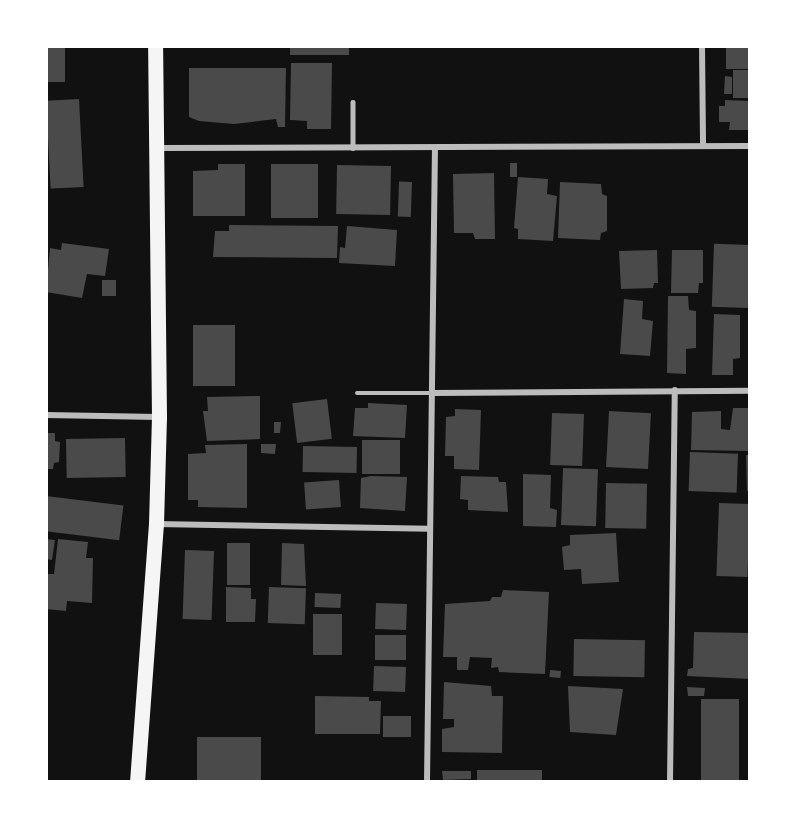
<!DOCTYPE html>
<style>
body{margin:0}
#map{position:relative;width:796px;height:828px;overflow:hidden;background:#111;font-family:"DejaVu Sans",sans-serif}
div>[style]{position:absolute}
.building>*{inset:0;background:#4a4a4a;transform-origin:0 0}
.service>*{height:4.5px;margin:-2.25px;padding:0 2.25px;transform-origin:2.25px;border-radius:2.25px;background:#bcbcbc}
.minor>*{height:6px;margin:-3px;padding:0 3px;transform-origin:3px;border-radius:3px;background:#bcbcbc}
.primary>*{height:15px;margin:-7.5px;padding:0 7.5px;transform-origin:7.5px;border-radius:7.5px;background:#f5f5f5}
span{translate:-50% -50%;white-space:nowrap;text-align:center;line-height:1.15;-webkit-text-stroke:4.5px #fff;paint-order:stroke}
.frame{position:absolute;inset:0;border:48px solid #fff;pointer-events:none}
</style>
<div id="map">
<div class="building">
<div style="left:46px;top:46px;width:19px;height:36px"></div>
<div style="left:290px;top:46px;width:59px;height:9px"></div>
<div style="left:726px;top:46px;width:24px;height:23px"></div>
<div style="clip-path:polygon(291px 63px,332px 63px,331px 129px,307px 129px,307px 121px,290px 120px)"></div>
<div style="clip-path:polygon(189px 68px,286px 68px,285px 127px,278px 127px,276px 119px,234px 124px,199px 121px,189px 117px)"></div>
<div style="left:733px;top:70px;width:17px;height:28px"></div>
<div style="clip-path:polygon(725px 76px,732px 77px,732px 94px,724px 94px)"></div>
<div style="left:79px;top:99px;width:88px;height:33px;rotate:87deg"></div>
<div style="clip-path:polygon(725px 100px,750px 101px,750px 130px,729px 130px,730px 122px,719px 122px,719px 106px,725px 106px)"></div>
<div style="left:510px;top:163px;width:7px;height:14px"></div>
<div style="clip-path:polygon(218px 164px,245px 164px,245px 216px,193px 216px,193px 171px,218px 170px)"></div>
<div style="left:318px;top:164px;width:54px;height:47px;rotate:90deg"></div>
<div style="left:337px;top:165px;width:54px;height:49px;rotate:1deg"></div>
<div style="clip-path:polygon(494px 173px,495px 239px,475px 239px,473px 233px,454px 233px,453px 174px)"></div>
<div style="clip-path:polygon(518px 177px,548px 179px,547px 194px,557px 196px,553px 241px,518px 239px,518px 229px,514px 228px)"></div>
<div style="left:412px;top:182px;width:35px;height:13px;rotate:92deg"></div>
<div style="clip-path:polygon(560px 182px,601px 184px,602px 194px,607px 196px,607px 231px,601px 233px,600px 240px,558px 238px)"></div>
<div style="clip-path:polygon(229px 225px,338px 226px,337px 258px,213px 257px,215px 231px,229px 231px)"></div>
<div style="clip-path:polygon(347px 226px,397px 230px,395px 266px,339px 263px,340px 247px,345px 248px)"></div>
<div style="clip-path:polygon(62px 243px,109px 249px,105px 276px,87px 274px,82px 298px,46px 292px,50px 248px,61px 250px)"></div>
<div style="left:750px;top:245px;width:63px;height:36px;rotate:92deg"></div>
<div style="clip-path:polygon(657px 250px,658px 283px,654px 283px,653px 288px,621px 289px,619px 251px)"></div>
<div style="clip-path:polygon(672px 250px,703px 250px,703px 283px,699px 283px,698px 293px,671px 293px)"></div>
<div style="left:102px;top:280px;width:14px;height:16px"></div>
<div style="clip-path:polygon(668px 296px,688px 296px,689px 310px,696px 311px,696px 348px,686px 349px,686px 374px,667px 373px)"></div>
<div style="clip-path:polygon(624px 299px,643px 301px,642px 319px,653px 321px,650px 356px,620px 354px)"></div>
<div style="clip-path:polygon(714px 314px,740px 315px,740px 358px,733px 359px,733px 375px,712px 375px)"></div>
<div style="left:193px;top:325px;width:42px;height:61px"></div>
<div style="clip-path:polygon(260px 396px,260px 439px,207px 441px,203px 411px,208px 411px,207px 397px)"></div>
<div style="left:327px;top:399px;width:40px;height:35px;rotate:83deg"></div>
<div style="clip-path:polygon(368px 403px,407px 405px,405px 438px,353px 436px,355px 408px,368px 408px)"></div>
<div style="clip-path:polygon(733px 408px,750px 408px,750px 451px,691px 450px,692px 412px,721px 411px,721px 429px,730px 430px)"></div>
<div style="clip-path:polygon(455px 409px,481px 410px,479px 470px,454px 469px,454px 456px,445px 456px,446px 417px,455px 416px)"></div>
<div style="left:609px;top:411px;width:42px;height:56px;rotate:3deg"></div>
<div style="left:552px;top:413px;width:32px;height:52px;rotate:2deg"></div>
<div style="clip-path:polygon(274px 422px,281px 422px,280px 433px,274px 433px)"></div>
<div style="clip-path:polygon(46px 433px,55px 433px,55px 441px,60px 442px,59px 462px,54px 463px,53px 469px,46px 469px)"></div>
<div style="left:125px;top:438px;width:39px;height:59px;rotate:89deg"></div>
<div style="left:362px;top:440px;width:38px;height:34px"></div>
<div style="clip-path:polygon(247px 444px,247px 508px,198px 507px,198px 500px,188px 500px,188px 454px,206px 453px,205px 445px)"></div>
<div style="clip-path:polygon(261px 444px,276px 444px,275px 454px,261px 453px)"></div>
<div style="left:303px;top:446px;width:54px;height:26px;rotate:1deg"></div>
<div style="left:690px;top:452px;width:48px;height:39px;rotate:2deg"></div>
<div style="clip-path:polygon(746px 455px,750px 455px,750px 491px,747px 491px)"></div>
<div style="left:563px;top:468px;width:35px;height:57px;rotate:2deg"></div>
<div style="clip-path:polygon(523px 474px,551px 475px,550px 508px,557px 510px,556px 527px,523px 526px)"></div>
<div style="clip-path:polygon(371px 476px,407px 477px,405px 511px,360px 508px,361px 478px)"></div>
<div style="clip-path:polygon(461px 476px,498px 477px,499px 482px,506px 482px,508px 512px,468px 510px,468px 500px,460px 499px)"></div>
<div style="left:339px;top:480px;width:27px;height:35px;rotate:86deg"></div>
<div style="left:606px;top:483px;width:41px;height:45px;rotate:1deg"></div>
<div style="left:46px;top:496px;width:78px;height:35px;rotate:7deg"></div>
<div style="left:719px;top:503px;width:31px;height:73px;rotate:2deg"></div>
<div style="clip-path:polygon(616px 533px,619px 582px,582px 584px,581px 569px,564px 570px,562px 547px,570px 545px,570px 535px)"></div>
<div style="clip-path:polygon(46px 539px,55px 540px,52px 560px,46px 559px)"></div>
<div style="clip-path:polygon(58px 539px,88px 542px,86px 558px,93px 558px,92px 603px,67px 601px,66px 611px,46px 609px,46px 574px,54px 574px)"></div>
<div style="left:227px;top:543px;width:23px;height:42px"></div>
<div style="clip-path:polygon(282px 543px,304px 544px,306px 586px,281px 585px)"></div>
<div style="left:185px;top:550px;width:29px;height:69px;rotate:2deg"></div>
<div style="clip-path:polygon(226px 587px,251px 588px,251px 599px,256px 599px,255px 622px,226px 622px)"></div>
<div style="left:269px;top:587px;width:37px;height:36px;rotate:2deg"></div>
<div style="clip-path:polygon(503px 590px,549px 592px,545px 674px,499px 672px,498px 667px,491px 668px,492px 658px,470px 657px,468px 670px,457px 670px,457px 657px,443px 657px,445px 604px,490px 601px,492px 597px,501px 597px)"></div>
<div style="left:315px;top:593px;width:26px;height:14px;rotate:2deg"></div>
<div style="left:376px;top:603px;width:31px;height:26px;rotate:2deg"></div>
<div style="left:313px;top:614px;width:29px;height:41px"></div>
<div style="clip-path:polygon(694px 632px,750px 633px,750px 679px,687px 676px,688px 669px,693px 668px)"></div>
<div style="left:375px;top:635px;width:31px;height:25px"></div>
<div style="left:574px;top:639px;width:71px;height:37px;rotate:1deg"></div>
<div style="left:374px;top:666px;width:32px;height:25px;rotate:2deg"></div>
<div style="left:550px;top:670px;width:11px;height:7px;rotate:5deg"></div>
<div style="clip-path:polygon(444px 682px,491px 686px,492px 696px,503px 696px,502px 753px,442px 752px,442px 729px,454px 727px,454px 719px,443px 719px)"></div>
<div style="clip-path:polygon(568px 686px,623px 689px,616px 735px,570px 732px)"></div>
<div style="clip-path:polygon(687px 687px,705px 688px,704px 696px,688px 696px)"></div>
<div style="clip-path:polygon(315px 696px,369px 697px,369px 701px,381px 701px,380px 734px,315px 734px)"></div>
<div style="left:701px;top:699px;width:38px;height:83px"></div>
<div style="left:383px;top:716px;width:28px;height:21px"></div>
<div style="left:197px;top:737px;width:64px;height:45px"></div>
<div style="left:477px;top:770px;width:65px;height:12px"></div>
<div style="clip-path:polygon(442px 771px,471px 771px,471px 779px,443px 780px)"></div>
</div>
<div class="service">
<div style="left:353px;top:102px;width:46px;rotate:90deg"></div>
<div style="left:357px;top:393px;width:75px"></div>
</div>
<div class="minor">
<div style="left:702px;top:46px;width:100px;rotate:89.4deg"></div>
<div style="left:159px;top:148px;width:591px;rotate:-0.19deg"></div>
<div style="left:432px;top:393px;width:318px;rotate:-0.4deg"></div>
<div style="left:46px;top:415px;width:112px;rotate:1deg"></div>
<div style="left:156px;top:524px;width:273px;rotate:1deg"></div>
<div style="left:427px;top:782px;width:634px;rotate:-89.28deg"></div>
<div style="left:670px;top:782px;width:392px;rotate:-89.3deg"></div>
</div>
<div class="primary">
<div style="left:137px;top:782px;width:259px;rotate:-85.8deg"></div>
<div style="left:156px;top:524px;width:107px;rotate:-88.4deg"></div>
<div style="left:159px;top:417px;width:371px;rotate:-90.6deg"></div>
</div>
<div class="frame"></div>
</div>
